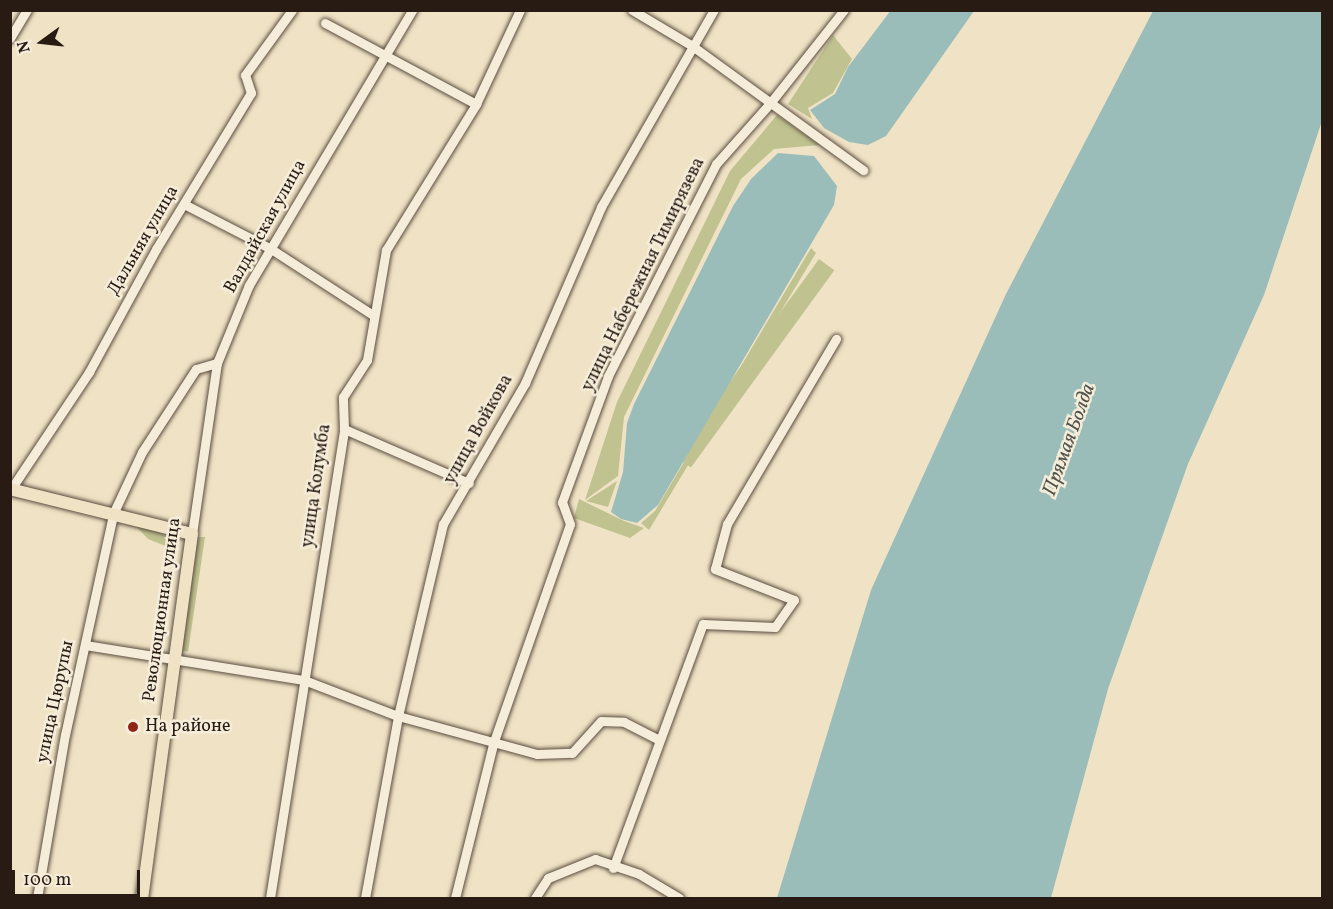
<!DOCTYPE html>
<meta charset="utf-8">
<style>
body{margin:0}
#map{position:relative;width:1333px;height:909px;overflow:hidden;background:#f0e3c5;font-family:Vollkorn,serif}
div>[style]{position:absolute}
.green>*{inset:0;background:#c0c290;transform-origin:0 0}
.water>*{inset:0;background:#9bbdba}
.roads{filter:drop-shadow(0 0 2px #5a4d40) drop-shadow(0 0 2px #5a4d40)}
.minor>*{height:9px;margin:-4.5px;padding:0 4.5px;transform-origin:4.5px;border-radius:4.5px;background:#f5edd9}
.major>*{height:12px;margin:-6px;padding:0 6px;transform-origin:6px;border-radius:6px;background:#f0e3c5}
.dots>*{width:16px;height:16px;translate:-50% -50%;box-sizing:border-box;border:3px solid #f5edd9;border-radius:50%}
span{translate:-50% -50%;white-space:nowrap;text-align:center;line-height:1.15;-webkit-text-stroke:5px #f5edd9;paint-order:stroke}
.street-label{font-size:18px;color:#281b14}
.poi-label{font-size:18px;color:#281b14}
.left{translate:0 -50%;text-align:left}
.water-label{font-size:20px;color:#50544e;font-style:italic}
.frame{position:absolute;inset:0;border:12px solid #281b14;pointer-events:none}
.north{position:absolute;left:12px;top:12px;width:60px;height:60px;-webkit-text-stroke:4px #f5edd9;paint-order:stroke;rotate:255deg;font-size:16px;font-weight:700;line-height:24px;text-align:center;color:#281b14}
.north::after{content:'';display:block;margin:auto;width:21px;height:27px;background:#281b14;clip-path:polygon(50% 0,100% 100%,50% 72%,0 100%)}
.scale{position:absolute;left:12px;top:870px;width:128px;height:27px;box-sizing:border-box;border:3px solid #281b14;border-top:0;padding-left:8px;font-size:18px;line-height:21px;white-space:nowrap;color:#281b14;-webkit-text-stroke:4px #f5edd9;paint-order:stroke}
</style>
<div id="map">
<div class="green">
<div style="clip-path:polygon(833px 35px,852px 59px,833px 93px,808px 108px,812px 119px,788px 104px)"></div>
<div style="clip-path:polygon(777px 115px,820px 145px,774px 149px,741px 179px,624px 417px,618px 476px,585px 500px,617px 402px,730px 171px)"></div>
<div style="clip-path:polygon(811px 248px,816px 253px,649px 530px,641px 523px,655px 511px)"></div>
<div style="left:819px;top:259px;width:19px;height:244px;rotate:36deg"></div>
<div style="clip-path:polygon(617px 481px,608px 507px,586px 501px)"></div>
<div style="clip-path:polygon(579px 499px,624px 521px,644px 528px,630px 538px,574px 518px)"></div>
<div style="clip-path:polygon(133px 523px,176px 539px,174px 555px,168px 547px,148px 539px)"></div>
<div style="clip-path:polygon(196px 537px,205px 537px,188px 652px,181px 650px)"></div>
</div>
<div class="water">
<div style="clip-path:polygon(891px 10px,974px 11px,886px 136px,868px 145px,849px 142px,824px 128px,810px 110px,835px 94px,848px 67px)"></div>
<div style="clip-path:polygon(1153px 11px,1322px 11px,1322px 121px,1264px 295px,1188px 464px,1108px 689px,1051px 898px,777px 898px,871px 590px,1006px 294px)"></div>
<div style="clip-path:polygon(778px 153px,814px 156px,837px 186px,834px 205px,658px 505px,637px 523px,621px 519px,611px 512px,623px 472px,627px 423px,634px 404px,733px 206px,751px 179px)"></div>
</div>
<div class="roads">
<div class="minor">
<div style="left:632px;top:10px;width:69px;rotate:30.7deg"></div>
<div style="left:691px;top:45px;width:213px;rotate:36deg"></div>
<div style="left:325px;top:23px;width:171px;rotate:28.2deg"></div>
<div style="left:10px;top:38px;width:33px;rotate:-59deg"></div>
<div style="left:184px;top:204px;width:98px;rotate:27.3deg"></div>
<div style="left:271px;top:249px;width:121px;rotate:32.9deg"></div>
<div style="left:344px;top:429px;width:136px;rotate:23.4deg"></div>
<div style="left:11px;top:489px;width:141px;rotate:-56.3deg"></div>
<div style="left:89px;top:372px;width:140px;rotate:-61.4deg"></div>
<div style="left:156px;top:249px;width:183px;rotate:-58.7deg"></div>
<div style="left:251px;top:93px;width:19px;rotate:-108deg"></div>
<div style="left:245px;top:75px;width:80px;rotate:-54.1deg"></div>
<div style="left:192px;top:534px;width:173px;rotate:-81.7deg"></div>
<div style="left:85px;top:645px;width:222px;rotate:9.1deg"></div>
<div style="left:304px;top:680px;width:101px;rotate:21deg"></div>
<div style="left:398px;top:716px;width:144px;rotate:15.3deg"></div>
<div style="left:537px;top:754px;width:35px;rotate:-2deg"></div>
<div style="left:572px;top:753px;width:43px;rotate:-47.8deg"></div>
<div style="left:601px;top:721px;width:23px;rotate:2deg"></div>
<div style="left:624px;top:722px;width:38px;rotate:27deg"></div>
<div style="left:613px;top:868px;width:260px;rotate:-69.8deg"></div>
<div style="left:703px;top:624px;width:72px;rotate:2.4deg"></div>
<div style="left:775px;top:627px;width:33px;rotate:-55deg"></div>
<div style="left:794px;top:600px;width:85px;rotate:-158.6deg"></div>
<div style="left:715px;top:569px;width:47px;rotate:-75.1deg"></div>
<div style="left:727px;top:524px;width:215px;rotate:-59.5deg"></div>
<div style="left:37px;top:898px;width:165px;rotate:-80.3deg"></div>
<div style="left:65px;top:735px;width:226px;rotate:-77.7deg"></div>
<div style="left:113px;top:514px;width:68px;rotate:-64.9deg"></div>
<div style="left:142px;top:452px;width:99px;rotate:-57deg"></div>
<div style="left:196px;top:369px;width:22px;rotate:-16deg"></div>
<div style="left:217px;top:363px;width:84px;rotate:-67.7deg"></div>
<div style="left:249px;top:285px;width:320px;rotate:-59.3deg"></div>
<div style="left:270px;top:898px;width:475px;rotate:-81deg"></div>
<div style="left:344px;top:429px;width:32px;rotate:-92deg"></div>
<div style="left:343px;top:397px;width:44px;rotate:-57deg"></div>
<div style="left:367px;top:360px;width:112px;rotate:-80.2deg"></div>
<div style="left:386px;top:250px;width:172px;rotate:-58.3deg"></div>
<div style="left:476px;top:104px;width:104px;rotate:-64.9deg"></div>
<div style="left:365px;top:898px;width:185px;rotate:-79.7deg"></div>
<div style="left:398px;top:716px;width:197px;rotate:-76.8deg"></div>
<div style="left:443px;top:524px;width:163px;rotate:-59.8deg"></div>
<div style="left:525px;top:383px;width:192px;rotate:-66.6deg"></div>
<div style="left:601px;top:207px;width:227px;rotate:-60.2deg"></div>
<div style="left:455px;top:898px;width:159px;rotate:-76.1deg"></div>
<div style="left:493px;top:744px;width:233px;rotate:-70.7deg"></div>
<div style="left:570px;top:524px;width:23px;rotate:-110deg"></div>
<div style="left:562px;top:502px;width:134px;rotate:-69.9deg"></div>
<div style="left:608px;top:376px;width:238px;rotate:-63deg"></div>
<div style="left:716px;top:164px;width:83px;rotate:-48.4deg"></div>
<div style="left:771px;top:102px;width:117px;rotate:-51.6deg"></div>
<div style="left:535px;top:898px;width:24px;rotate:-57deg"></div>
<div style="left:548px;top:878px;width:51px;rotate:-22deg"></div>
<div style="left:595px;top:859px;width:46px;rotate:18.8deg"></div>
<div style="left:639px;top:874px;width:47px;rotate:31deg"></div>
</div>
<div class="major">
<div style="left:10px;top:489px;width:187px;rotate:13.9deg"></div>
<div style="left:192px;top:534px;width:367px;rotate:97.8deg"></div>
</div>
</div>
<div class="dots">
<div style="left:133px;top:727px;background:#8f2418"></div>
</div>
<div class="street-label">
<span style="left:266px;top:227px;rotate:-61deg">Валдайская улица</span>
<span style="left:144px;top:241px;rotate:-60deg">Дальняя улица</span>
<span style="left:644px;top:275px;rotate:-64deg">улица Набережная Тимирязева</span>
<span style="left:479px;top:430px;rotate:-61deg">улица Войкова</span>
<span style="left:317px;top:486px;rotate:-82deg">улица Колумба</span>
<span style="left:163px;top:610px;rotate:-82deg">Революционная улица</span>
<span style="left:56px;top:702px;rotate:-78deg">улица Цюрупы</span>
</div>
<div class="poi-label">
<span class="left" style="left:145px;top:727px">На районе</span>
</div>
<div class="water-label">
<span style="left:1070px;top:440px;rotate:-70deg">Прямая Болда</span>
</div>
<div class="frame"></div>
<div class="north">N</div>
<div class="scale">100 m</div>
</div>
